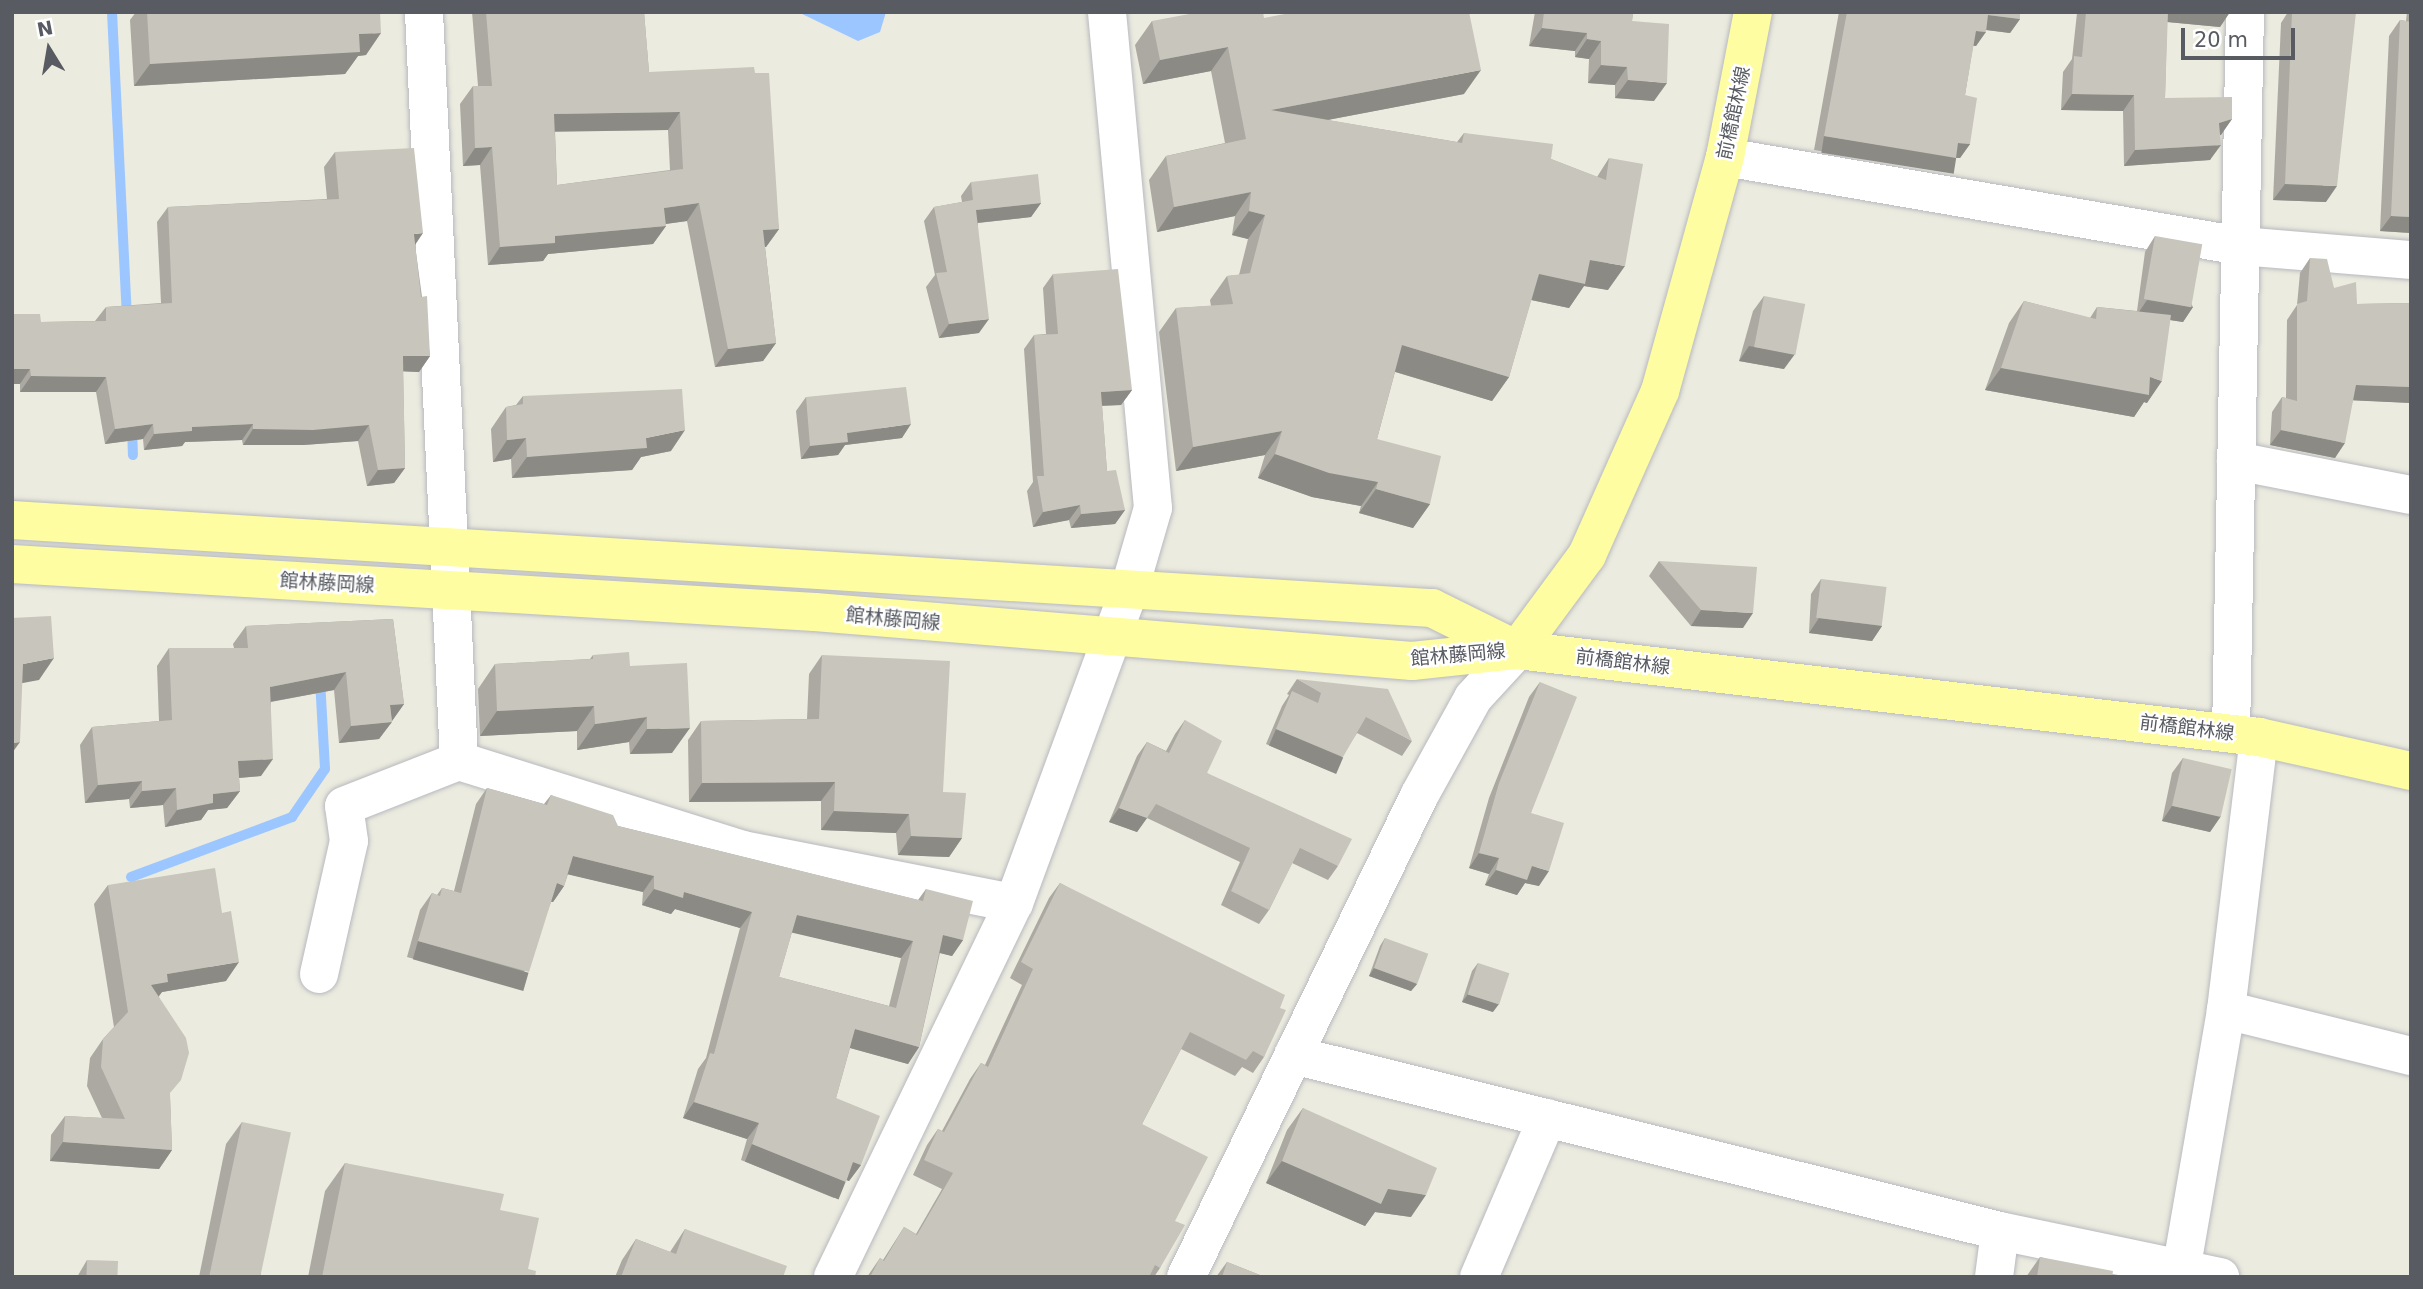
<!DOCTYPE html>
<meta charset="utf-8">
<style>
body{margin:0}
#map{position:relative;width:2423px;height:1289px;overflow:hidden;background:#ecebdf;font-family:"DejaVu Sans","Noto Sans JP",sans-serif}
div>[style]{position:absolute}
.water>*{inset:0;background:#9cc6ff}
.stream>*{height:10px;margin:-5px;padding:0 5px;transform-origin:5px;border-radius:5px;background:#9cc6ff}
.roads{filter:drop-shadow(0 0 2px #b7b9bf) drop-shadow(0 0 2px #b7b9bf)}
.minor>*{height:38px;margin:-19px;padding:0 19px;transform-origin:19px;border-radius:19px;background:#fff}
.tertiary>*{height:38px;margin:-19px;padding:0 19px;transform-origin:19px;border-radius:19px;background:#fff}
.primary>*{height:38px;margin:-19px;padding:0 19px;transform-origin:19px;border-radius:19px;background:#fffda1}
.wall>*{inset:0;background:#aba9a2}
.shaded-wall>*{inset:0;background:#8b8a84;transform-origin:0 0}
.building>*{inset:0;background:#c7c5bc;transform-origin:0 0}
span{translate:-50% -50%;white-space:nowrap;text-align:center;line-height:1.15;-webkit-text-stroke:5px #fff;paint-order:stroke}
.street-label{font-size:19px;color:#585b61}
.frame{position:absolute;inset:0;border:14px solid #585b61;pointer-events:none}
.north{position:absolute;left:14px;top:14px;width:70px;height:70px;-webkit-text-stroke:5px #fff;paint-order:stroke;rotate:349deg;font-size:19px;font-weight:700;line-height:28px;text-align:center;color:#585b61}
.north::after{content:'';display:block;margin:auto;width:24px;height:32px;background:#585b61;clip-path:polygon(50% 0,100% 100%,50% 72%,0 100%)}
.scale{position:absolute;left:2181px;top:28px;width:114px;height:32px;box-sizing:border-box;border:4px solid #585b61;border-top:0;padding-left:9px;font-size:21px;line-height:24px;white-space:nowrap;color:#585b61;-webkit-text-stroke:5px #fff;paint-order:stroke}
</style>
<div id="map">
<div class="water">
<div style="clip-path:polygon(798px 12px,886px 12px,880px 32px,858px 41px)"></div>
</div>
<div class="stream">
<div style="left:112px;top:12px;width:305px;rotate:87.2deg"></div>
<div style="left:132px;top:428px;width:27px;rotate:88deg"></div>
<div style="left:131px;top:877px;width:172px;rotate:-20.4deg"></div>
<div style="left:292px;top:817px;width:58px;rotate:-55.5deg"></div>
<div style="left:325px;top:769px;width:89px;rotate:-93.2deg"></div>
</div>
<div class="roads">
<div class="minor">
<div style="left:424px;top:12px;width:750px;rotate:87.32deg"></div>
<div style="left:1725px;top:157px;width:524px;rotate:9.79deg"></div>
<div style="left:2241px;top:246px;width:171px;rotate:4.7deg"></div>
<div style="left:2236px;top:461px;width:178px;rotate:11deg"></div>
<div style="left:2231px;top:733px;width:721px;rotate:-88.89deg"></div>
<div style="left:319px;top:974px;width:136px;rotate:-77.3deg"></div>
<div style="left:349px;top:841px;width:35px;rotate:-98deg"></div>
<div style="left:344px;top:806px;width:123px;rotate:-21.4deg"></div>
<div style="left:459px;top:761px;width:298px;rotate:17.4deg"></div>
<div style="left:743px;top:850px;width:276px;rotate:11.1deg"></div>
<div style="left:2226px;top:1010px;width:191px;rotate:14deg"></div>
<div style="left:1293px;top:1055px;width:729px;rotate:13.98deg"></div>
<div style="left:2000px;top:1231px;width:225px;rotate:11.8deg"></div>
<div style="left:2181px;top:1271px;width:265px;rotate:-80.2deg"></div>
<div style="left:2226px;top:1010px;width:275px;rotate:-83.1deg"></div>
<div style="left:833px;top:1277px;width:415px;rotate:-64.2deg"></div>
<div style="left:1014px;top:903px;width:337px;rotate:-69.8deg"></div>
<div style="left:1130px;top:587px;width:82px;rotate:-73.8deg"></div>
<div style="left:1153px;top:508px;width:498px;rotate:-95.3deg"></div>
<div style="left:1479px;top:1277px;width:173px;rotate:-66.8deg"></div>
<div style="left:1994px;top:1277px;width:46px;rotate:-82.6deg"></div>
</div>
<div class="tertiary">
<div style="left:1186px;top:1277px;width:534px;rotate:-64.15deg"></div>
<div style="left:1419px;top:796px;width:112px;rotate:-61.1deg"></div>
<div style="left:1473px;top:698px;width:65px;rotate:-47.5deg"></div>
</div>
<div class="primary">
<div style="left:12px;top:520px;width:1423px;rotate:3.55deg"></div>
<div style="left:1432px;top:608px;width:95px;rotate:26.3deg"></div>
<div style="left:12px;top:564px;width:804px;rotate:3.42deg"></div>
<div style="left:815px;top:612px;width:599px;rotate:4.69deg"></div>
<div style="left:1412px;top:661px;width:106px;rotate:-6deg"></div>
<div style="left:1517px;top:650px;width:747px;rotate:6.69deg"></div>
<div style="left:2259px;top:737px;width:156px;rotate:12.6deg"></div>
<div style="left:1517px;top:650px;width:118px;rotate:-53.6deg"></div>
<div style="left:1587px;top:555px;width:180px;rotate:-66deg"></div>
<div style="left:1660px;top:391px;width:243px;rotate:-74.5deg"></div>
<div style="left:1725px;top:157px;width:148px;rotate:-79.1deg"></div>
</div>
</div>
<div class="wall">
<div style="clip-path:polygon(136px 12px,380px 12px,366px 55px,358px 56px,345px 74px,134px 86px,130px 20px)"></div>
<div style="clip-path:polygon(evenodd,472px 12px,644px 12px,649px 72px,755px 73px,779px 229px,766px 247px,765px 247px,776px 343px,763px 361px,715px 367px,687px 221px,665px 224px,666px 226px,653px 244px,548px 254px,543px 261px,488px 265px,480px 165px,463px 166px,460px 104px,473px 86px,478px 86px,472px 12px,668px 130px,670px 170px,557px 185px,555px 131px,668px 130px)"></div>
<div style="clip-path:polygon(1535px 12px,1633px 12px,1632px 21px,1654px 101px,1615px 98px,1615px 85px,1588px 83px,1589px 59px,1575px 57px,1575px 51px,1529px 46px)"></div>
<div style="clip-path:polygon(1839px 12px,2020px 12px,2020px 19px,2010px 33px,1986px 30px,1976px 46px,1973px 46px,1965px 95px,1970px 144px,1960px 158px,1956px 158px,1946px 172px,1814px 150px)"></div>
<div style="clip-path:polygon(2067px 12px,2230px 12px,2220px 27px,2167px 22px,2165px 98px,2232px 119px,2220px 135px,2210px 160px,2124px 166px,2123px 111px,2061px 110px,2063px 72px,2072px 59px,2077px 13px)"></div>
<div style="clip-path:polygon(2288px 12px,2292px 12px,2326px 202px,2273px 200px,2281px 23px)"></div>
<div style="clip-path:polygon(2407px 12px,2411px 12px,2411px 233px,2380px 231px,2389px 36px,2400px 20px,2406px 21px)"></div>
<div style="clip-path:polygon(1264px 18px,1464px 94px,1327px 120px,1457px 142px,1464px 133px,1551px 159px,1597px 177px,1609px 158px,1608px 290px,1584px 286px,1569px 308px,1531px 300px,1509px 377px,1492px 401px,1395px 372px,1377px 439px,1430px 504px,1413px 528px,1359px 513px,1361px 506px,1312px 497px,1258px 478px,1265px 455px,1176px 471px,1159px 332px,1176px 308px,1211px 306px,1210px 300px,1227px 276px,1239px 275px,1248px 239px,1232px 235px,1235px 216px,1157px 232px,1149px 180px,1166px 156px,1225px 143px,1211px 71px,1143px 84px,1135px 45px,1152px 21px)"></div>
<div style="clip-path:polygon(335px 152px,415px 245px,430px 356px,419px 372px,403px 371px,405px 468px,394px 483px,367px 486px,358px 441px,303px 445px,243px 445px,242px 440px,185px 442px,182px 446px,144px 450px,143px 439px,105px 444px,96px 392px,20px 392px,20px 384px,41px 322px,95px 321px,106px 307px,161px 303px,157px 222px,168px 207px,327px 199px,324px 167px)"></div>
<div style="clip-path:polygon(971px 182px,1041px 203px,1031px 217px,978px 223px,979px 333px,939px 338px,926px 287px,935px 275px,924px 221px,934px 207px,962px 202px,961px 196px)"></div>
<div style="clip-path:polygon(2155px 236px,2193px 307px,2183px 322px,2170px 320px,2147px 403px,2144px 402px,2134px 417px,1985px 390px,2009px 323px,2024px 301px,2090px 318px,2097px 307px,2137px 311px,2145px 252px)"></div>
<div style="clip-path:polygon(2310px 258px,2334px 288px,2357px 304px,2411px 303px,2411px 403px,2353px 400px,2335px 458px,2270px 445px,2272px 412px,2282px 397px,2286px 398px,2287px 320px,2297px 305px,2300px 273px)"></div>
<div style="clip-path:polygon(1053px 274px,1132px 390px,1121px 405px,1102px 406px,1107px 471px,1125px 510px,1115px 524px,1071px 528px,1069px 520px,1033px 527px,1027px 491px,1033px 482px,1024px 349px,1034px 335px,1046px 334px,1043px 288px)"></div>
<div style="clip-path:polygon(1764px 296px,1784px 369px,1739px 361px,1753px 311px)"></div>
<div style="clip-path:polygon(523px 396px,671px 451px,641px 457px,632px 470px,512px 478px,511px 459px,493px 462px,491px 429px,506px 407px,516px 405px)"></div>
<div style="clip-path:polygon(806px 397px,902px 438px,845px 445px,838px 455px,801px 459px,796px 411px)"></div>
<div style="clip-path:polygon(1659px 561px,1743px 628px,1691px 626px,1649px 576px)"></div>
<div style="clip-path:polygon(1821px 579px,1882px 626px,1872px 641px,1809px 633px,1811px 594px)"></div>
<div style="clip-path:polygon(393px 619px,404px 704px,379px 739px,339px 743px,334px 690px,271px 702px,261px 776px,239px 778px,240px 791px,227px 808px,208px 810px,201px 820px,165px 827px,163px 805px,130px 808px,129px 799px,85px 803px,80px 745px,92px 727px,159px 721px,157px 666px,169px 648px,234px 648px,233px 644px,246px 626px)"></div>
<div style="clip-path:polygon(593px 655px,630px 666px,672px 753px,630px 754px,629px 742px,577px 750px,577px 731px,480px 736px,478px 689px,495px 664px,590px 659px)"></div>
<div style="clip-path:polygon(822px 655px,943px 792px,962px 838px,949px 857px,898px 855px,896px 833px,821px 830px,821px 801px,689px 802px,688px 740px,701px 721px,807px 719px,809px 674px)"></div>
<div style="clip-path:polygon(1297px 679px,1412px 741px,1402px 756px,1357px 733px,1332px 772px,1266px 744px,1282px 706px,1289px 695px,1287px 694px)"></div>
<div style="clip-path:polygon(1540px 682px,1531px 813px,1539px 886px,1525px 883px,1517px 895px,1485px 885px,1489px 874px,1469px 868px,1489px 798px,1529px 697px)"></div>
<div style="clip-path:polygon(1185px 720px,1207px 773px,1338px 866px,1328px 880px,1292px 863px,1269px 910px,1259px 924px,1221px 905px,1240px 862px,1147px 818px,1137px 832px,1109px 822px,1137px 756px,1147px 742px,1166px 751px,1175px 734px)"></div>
<div style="clip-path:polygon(2183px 758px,2221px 816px,2210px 832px,2162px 821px,2172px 773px)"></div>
<div style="clip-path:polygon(evenodd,487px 788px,544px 804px,551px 795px,618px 826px,918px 900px,926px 889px,963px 940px,952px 956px,940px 953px,919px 1047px,908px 1064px,850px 1048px,836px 1098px,861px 1165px,849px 1181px,846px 1180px,834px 1198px,741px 1160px,747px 1139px,683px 1118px,698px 1069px,706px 1058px,740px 928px,675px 909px,671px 914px,642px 905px,643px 892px,568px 874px,564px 886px,553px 902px,551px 902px,518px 988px,407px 957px,420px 910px,432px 893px,437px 895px,442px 888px,454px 891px,476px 804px,487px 788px,792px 932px,901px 958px,889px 1006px,779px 977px,792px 932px)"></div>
<div style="clip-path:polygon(1060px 883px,1280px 1008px,1264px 1057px,1253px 1073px,1242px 1067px,1235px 1076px,1181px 1049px,1142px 1124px,1175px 1221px,1160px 1268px,1154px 1277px,867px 1277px,880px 1258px,883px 1260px,904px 1227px,916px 1234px,942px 1189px,913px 1175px,927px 1145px,938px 1129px,942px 1131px,970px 1079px,981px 1063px,985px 1065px,1022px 985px,1010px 978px,1049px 898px)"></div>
<div style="clip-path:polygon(108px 885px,226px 981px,162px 992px,159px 996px,170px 1097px,172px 1150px,159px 1169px,50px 1161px,51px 1135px,65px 1116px,102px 1118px,87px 1086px,90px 1058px,103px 1039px,114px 1027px,94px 904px)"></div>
<div style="clip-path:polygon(1385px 938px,1417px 984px,1411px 991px,1369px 976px,1380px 946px)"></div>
<div style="clip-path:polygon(1478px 963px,1493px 1012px,1462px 1002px,1472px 971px)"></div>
<div style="clip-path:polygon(1303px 1108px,1411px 1217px,1375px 1212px,1365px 1226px,1266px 1183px,1287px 1130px)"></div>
<div style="clip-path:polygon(242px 1122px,261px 1277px,199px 1277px,226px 1144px)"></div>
<div style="clip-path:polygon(345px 1163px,500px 1210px,528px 1269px,535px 1277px,308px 1277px,325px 1191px)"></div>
<div style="clip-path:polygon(685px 1229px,783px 1277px,615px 1277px,622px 1260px,636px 1239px,670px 1252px)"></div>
<div style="clip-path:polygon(2040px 1257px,2112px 1277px,2026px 1277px)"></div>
<div style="clip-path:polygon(87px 1260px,118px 1277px,77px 1277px)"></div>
<div style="clip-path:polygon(1227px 1262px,1265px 1277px,1216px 1277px)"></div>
</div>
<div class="shaded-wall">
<div style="clip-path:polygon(2163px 12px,2230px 12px,2220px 27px,2157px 21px)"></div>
<div style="clip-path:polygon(1988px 15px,2020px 19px,2010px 33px,1979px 29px)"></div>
<div style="clip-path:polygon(1542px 28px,1587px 33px,1575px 51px,1529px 46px)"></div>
<div style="clip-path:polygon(1976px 31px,1986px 32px,1976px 46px,1966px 44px)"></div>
<div style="clip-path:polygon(381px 33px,366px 55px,358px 56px,345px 74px,134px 86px,150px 64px,359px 34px)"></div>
<div style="clip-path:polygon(1587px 39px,1601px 41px,1589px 59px,1575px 57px)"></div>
<div style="clip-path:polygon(1228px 47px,1211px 71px,1143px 84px,1160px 60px)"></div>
<div style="clip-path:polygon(1601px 65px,1627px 67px,1615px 85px,1588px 83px)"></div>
<div style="clip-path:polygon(1481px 70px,1464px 94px,1254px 134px,1271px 110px)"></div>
<div style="clip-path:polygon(1628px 80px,1667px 83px,1654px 101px,1615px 98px)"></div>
<div style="clip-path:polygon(2072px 94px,2134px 95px,2123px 111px,2061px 110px)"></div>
<div style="clip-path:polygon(680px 112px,668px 130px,541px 132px,554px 114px)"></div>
<div style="clip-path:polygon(2232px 119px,2221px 135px,2208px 138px,2219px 123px)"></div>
<div style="left:1824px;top:136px;width:134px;height:17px;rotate:9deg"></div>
<div style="clip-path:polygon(1958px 143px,1970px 144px,1960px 158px,1948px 157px)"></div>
<div style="clip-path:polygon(2221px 145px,2210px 160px,2124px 166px,2135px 150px)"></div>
<div style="clip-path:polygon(492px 147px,480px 165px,463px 166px,475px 148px)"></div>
<div style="clip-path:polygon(2285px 184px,2337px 186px,2326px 202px,2273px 200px)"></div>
<div style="clip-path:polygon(1251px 192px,1235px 216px,1157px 232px,1174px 207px)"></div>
<div style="clip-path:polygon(699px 203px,687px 221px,651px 226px,664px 208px)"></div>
<div style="clip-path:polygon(1041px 203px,1031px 217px,967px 224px,976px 210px)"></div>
<div style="clip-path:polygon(1249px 211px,1265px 215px,1248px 239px,1232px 235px)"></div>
<div style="clip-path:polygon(2391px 216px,2411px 217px,2411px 233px,2380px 231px)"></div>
<div style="clip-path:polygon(666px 226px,653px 244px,548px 254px,543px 261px,488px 265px,500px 247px,555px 236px)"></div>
<div style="clip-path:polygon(779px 229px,766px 247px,750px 248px,763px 230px)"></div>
<div style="clip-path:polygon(423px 233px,413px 248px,414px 234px)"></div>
<div style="clip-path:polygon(1590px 260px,1625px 266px,1608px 290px,1584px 286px,1569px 308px,1522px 298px,1539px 274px)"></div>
<div style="clip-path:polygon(2147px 300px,2193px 307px,2183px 322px,2137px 315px)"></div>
<div style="clip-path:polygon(989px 319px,979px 333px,939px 338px,949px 324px)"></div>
<div style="clip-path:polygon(776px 343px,763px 361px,715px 367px,728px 349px)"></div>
<div style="clip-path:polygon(1402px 345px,1509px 377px,1492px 401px,1386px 369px)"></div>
<div style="clip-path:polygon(1749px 346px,1795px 354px,1784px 369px,1739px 361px)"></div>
<div style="clip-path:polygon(403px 356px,430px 356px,419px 372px,392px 371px)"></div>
<div style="clip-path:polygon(2001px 368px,2150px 377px,2162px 381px,2147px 403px,2144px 402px,2134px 417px,1985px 390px)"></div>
<div style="clip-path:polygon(12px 369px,30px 369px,20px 384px,12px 384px)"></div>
<div style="clip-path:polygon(31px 376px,106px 377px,96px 392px,20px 392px)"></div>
<div style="clip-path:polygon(2356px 385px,2411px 387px,2411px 403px,2345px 400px)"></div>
<div style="clip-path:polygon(1132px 390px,1121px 405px,1091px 406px,1101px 392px)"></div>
<div style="clip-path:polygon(153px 424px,143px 439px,105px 444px,115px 429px)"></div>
<div style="clip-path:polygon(253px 424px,242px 440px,185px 442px,182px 446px,144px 450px,154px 434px,192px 427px)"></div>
<div style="clip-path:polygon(911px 424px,902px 438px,845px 445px,838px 455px,801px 459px,810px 446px,847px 433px)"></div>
<div style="clip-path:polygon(369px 425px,358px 441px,303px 445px,243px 445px,253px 429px)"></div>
<div style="clip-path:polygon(685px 430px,671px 451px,641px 457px,632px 470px,512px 478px,527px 457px,646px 438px)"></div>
<div style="clip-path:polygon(2281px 430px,2345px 443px,2335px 458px,2270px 445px)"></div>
<div style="clip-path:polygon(1282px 431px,1265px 455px,1176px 471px,1193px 447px)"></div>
<div style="clip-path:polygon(526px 438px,511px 459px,493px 462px,507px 440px)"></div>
<div style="clip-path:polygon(1275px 454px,1378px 482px,1361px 506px,1312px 497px,1258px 478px)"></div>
<div style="clip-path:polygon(405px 468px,394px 483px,367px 486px,378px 470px)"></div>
<div style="clip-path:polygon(1376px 489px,1430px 504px,1413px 528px,1359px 513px)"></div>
<div style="clip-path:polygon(1080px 505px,1069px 520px,1033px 527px,1043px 512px)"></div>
<div style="clip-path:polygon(1125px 510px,1115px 524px,1071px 528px,1081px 514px)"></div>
<div style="clip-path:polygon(1701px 610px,1753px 613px,1743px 628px,1691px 626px)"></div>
<div style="clip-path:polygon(1819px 618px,1882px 626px,1872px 641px,1809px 633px)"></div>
<div style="clip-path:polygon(54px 658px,39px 680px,12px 685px,23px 664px)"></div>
<div style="clip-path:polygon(346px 672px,334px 690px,258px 704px,270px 687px)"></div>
<div style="clip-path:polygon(404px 704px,392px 721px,390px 705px)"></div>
<div style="clip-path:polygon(594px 706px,577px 731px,480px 736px,497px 711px)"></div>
<div style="clip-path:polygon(647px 717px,629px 742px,577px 750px,595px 724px)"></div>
<div style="clip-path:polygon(392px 722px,379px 739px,339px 743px,351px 726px)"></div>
<div style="clip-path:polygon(690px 728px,672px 753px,630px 754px,647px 729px)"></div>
<div style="left:1276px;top:729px;width:73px;height:18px;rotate:23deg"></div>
<div style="clip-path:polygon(20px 742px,12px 753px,12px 743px)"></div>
<div style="clip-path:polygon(273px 759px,261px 776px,226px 779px,238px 761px)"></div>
<div style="clip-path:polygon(142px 781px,129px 799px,85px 803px,98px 785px)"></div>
<div style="clip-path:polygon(835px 782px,821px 801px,689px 802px,702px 783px)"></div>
<div style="clip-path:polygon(176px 788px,163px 805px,130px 808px,142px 791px)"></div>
<div style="clip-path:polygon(240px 791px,227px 808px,208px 810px,201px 820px,165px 827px,177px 810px,213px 794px)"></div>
<div style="clip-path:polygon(2172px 806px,2221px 816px,2210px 832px,2162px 821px)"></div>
<div style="clip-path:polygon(1119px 808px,1147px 818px,1137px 832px,1109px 822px)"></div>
<div style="clip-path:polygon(834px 811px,909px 814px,896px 833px,821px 830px)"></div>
<div style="clip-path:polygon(911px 836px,962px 838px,949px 857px,898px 855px)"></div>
<div style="clip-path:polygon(1479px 853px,1499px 858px,1489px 874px,1469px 868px)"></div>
<div style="clip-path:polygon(573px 856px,654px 876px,643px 892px,562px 873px)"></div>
<div style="clip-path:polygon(1532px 866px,1549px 871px,1539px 886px,1525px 883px,1517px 895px,1485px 885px,1496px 870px)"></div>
<div style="clip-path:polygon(557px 883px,564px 886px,553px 902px,545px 900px)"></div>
<div style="clip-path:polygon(654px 889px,684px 892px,752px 912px,740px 928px,675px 909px,671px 914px,642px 905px)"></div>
<div style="clip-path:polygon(797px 915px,913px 941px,901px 958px,785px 931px)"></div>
<div style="clip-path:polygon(943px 935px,963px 940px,952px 956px,932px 951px)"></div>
<div style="left:418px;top:941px;width:115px;height:19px;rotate:16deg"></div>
<div style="clip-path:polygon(239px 962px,226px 981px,162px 992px,155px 1001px,151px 985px,167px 974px)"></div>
<div style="clip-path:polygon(1374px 968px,1417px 984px,1411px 991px,1369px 976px)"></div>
<div style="clip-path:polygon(1468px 994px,1499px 1004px,1493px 1012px,1462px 1002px)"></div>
<div style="clip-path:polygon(855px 1029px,919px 1047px,908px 1064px,843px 1046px)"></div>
<div style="clip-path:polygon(694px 1102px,759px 1123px,747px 1139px,683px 1118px)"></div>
<div style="clip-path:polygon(63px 1142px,172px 1150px,159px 1169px,50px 1161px)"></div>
<div style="left:752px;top:1144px;width:101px;height:19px;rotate:22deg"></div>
<div style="clip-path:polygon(1282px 1161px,1426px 1195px,1411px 1217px,1375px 1212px,1365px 1226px,1266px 1183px)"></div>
<div style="clip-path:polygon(853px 1162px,861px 1165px,849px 1181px,842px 1178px)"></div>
</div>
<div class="building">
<div style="clip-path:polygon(147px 12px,380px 12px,381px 33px,359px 34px,360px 52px,150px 64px)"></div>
<div style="clip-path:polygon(evenodd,486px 12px,644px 12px,649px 72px,754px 67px,755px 73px,769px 73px,779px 229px,763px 230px,776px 343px,728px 349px,699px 203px,664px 208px,666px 226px,555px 236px,555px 243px,500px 247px,492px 147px,475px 148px,473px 86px,492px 86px,486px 12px,680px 112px,683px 169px,557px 185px,554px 114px,680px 112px)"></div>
<div style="clip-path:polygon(1200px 12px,1263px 12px,1264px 18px,1295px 12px,1469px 12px,1481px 70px,1271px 110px,1462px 143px,1464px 133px,1553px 144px,1551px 159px,1606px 180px,1609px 158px,1643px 164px,1625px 266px,1590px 260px,1585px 284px,1539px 274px,1509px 377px,1402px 345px,1377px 439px,1441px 456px,1430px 504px,1376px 489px,1378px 482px,1329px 473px,1275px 454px,1282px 431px,1193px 447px,1176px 308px,1233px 304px,1227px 276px,1250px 273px,1265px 215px,1249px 211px,1251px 192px,1174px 207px,1166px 156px,1246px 139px,1228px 47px,1160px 60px,1152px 21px)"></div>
<div style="clip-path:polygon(1544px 12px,1633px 12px,1632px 21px,1669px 24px,1667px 83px,1628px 80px,1627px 67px,1601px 65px,1601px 41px,1587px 39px,1587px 33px,1542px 28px)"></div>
<div style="clip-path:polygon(1847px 12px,2020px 12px,2020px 19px,1988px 15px,1986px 32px,1976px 31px,1965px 95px,1977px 98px,1970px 144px,1958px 143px,1956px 158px,1824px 136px)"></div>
<div style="clip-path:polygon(2086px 12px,2168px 12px,2165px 98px,2232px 97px,2232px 119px,2219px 123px,2221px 145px,2135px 150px,2134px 95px,2072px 94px,2074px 56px,2082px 57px)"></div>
<div style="clip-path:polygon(2292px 12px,2356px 12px,2337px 186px,2285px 184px)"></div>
<div style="clip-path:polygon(2400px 20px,2411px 22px,2411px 217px,2391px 216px)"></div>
<div style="clip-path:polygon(414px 148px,423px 233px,414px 234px,421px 297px,427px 296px,430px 356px,403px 356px,405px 468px,378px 470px,369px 425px,313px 430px,253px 429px,253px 424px,192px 427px,192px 431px,154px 434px,153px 424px,115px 429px,106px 377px,31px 376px,30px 369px,12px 369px,12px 314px,40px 314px,41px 322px,106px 321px,106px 307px,172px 303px,168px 207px,339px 199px,335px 152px)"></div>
<div style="clip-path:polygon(1038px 174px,1041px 203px,976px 210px,989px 319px,949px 324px,936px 273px,947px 272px,934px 207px,973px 200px,971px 182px)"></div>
<div style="left:2155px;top:236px;width:48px;height:64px;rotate:10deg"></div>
<div style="clip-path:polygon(2310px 258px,2327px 259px,2334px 288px,2356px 282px,2357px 304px,2411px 303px,2411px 387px,2356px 385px,2345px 443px,2281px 430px,2282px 397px,2297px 401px,2297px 304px,2307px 301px)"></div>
<div style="clip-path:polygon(1118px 269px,1132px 390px,1101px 392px,1107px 471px,1116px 470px,1125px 510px,1081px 514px,1080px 505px,1043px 512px,1037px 476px,1044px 476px,1034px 335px,1058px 334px,1053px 274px)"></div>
<div style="left:1764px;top:296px;width:42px;height:52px;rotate:11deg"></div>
<div style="clip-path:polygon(2024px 301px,2096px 319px,2097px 307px,2171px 315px,2162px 381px,2150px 377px,2149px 395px,2001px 368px)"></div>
<div style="clip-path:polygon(906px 387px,911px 424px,847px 433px,848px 442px,810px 446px,806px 397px)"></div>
<div style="clip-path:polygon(682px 389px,685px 430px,646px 438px,647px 448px,527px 457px,526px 438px,507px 440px,506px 407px,523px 404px,523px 396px)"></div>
<div style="clip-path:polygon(1659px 561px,1757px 567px,1753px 613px,1701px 610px)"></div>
<div style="left:1821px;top:579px;width:66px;height:39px;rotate:7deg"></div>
<div style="clip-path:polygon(51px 616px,54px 658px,23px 664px,20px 742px,12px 743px,12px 618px)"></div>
<div style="clip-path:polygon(393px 619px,404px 704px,390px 705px,392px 722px,351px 726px,346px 672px,270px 687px,273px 759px,238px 761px,240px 791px,213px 794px,213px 803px,177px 810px,176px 788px,142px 791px,142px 781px,98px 785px,92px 727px,172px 720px,169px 648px,248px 648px,246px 626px)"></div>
<div style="clip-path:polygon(629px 652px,630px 666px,687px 663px,690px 728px,647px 729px,647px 717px,595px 724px,594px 706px,497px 711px,495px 664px,593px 659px,593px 655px)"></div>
<div style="clip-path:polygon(822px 655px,950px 661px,943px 792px,966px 793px,962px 838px,911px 836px,909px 814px,834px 811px,835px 782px,702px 783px,701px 721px,819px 719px)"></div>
<div style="clip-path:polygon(1297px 679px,1388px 689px,1412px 741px,1366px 717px,1343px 757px,1276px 729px,1292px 691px,1318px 703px,1321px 693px)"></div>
<div style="clip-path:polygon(1540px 682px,1577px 697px,1531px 813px,1564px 823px,1549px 871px,1532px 866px,1527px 880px,1496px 870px,1499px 858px,1479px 853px,1499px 783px)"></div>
<div style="clip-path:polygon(1185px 720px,1222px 741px,1207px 773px,1352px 839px,1338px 866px,1300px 848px,1269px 910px,1231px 891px,1250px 848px,1156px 804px,1147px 818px,1119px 808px,1147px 742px,1169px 753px)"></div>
<div style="left:2183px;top:758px;width:50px;height:49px;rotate:13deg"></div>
<div style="clip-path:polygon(evenodd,487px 788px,547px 805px,551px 795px,613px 815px,618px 826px,923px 901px,926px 889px,973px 901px,963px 940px,943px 935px,919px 1047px,855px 1029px,836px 1098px,880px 1116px,861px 1165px,853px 1162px,846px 1182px,752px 1144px,759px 1123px,694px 1102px,710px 1053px,714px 1054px,752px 912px,684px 892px,683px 898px,654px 889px,654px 876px,573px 856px,564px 886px,557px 883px,529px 972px,418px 941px,432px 893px,440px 896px,442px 888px,461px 893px,487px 788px,797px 915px,913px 941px,896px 1008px,779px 977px,797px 915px)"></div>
<div style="clip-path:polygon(215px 868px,222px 913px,231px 911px,239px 962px,167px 974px,168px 982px,151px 985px,186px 1038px,189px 1053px,181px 1080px,170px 1093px,172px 1150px,63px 1142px,65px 1116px,125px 1119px,101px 1067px,103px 1039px,128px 1012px,108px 885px)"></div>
<div style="clip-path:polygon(1060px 883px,1285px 995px,1280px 1008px,1286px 1010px,1264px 1057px,1253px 1051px,1246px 1060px,1190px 1032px,1142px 1124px,1208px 1157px,1175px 1221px,1185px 1225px,1160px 1268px,1155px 1265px,1149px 1277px,870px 1277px,880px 1258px,884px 1261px,904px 1227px,917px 1235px,953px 1173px,924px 1160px,938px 1129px,944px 1132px,981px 1063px,988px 1067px,1033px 969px,1021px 962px)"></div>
<div style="left:1385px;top:938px;width:46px;height:32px;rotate:20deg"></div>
<div style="left:1478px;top:963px;width:33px;height:33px;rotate:18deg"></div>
<div style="clip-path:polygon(1303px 1108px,1437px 1168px,1426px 1195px,1388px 1189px,1381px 1204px,1282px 1161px)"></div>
<div style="left:242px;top:1122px;width:50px;height:158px;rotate:12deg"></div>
<div style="clip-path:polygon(345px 1163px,504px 1194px,500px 1210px,539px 1218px,528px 1269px,536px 1271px,535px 1277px,322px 1277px)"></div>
<div style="clip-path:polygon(685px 1229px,787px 1266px,783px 1277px,621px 1277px,636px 1239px,676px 1254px)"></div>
<div style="clip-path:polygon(2040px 1257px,2113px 1271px,2112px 1277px,2037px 1277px)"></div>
<div style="left:87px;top:1260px;width:31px;height:17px;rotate:2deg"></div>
<div style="clip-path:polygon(1227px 1262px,1265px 1277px,1222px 1277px)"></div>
</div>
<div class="street-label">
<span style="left:1734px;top:113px;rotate:-78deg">前橋館林線</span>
<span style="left:327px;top:583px;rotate:3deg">館林藤岡線</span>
<span style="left:893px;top:619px;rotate:5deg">館林藤岡線</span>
<span style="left:1458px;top:655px;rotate:-5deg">館林藤岡線</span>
<span style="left:1623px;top:662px;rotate:7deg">前橋館林線</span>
<span style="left:2187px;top:728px;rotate:7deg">前橋館林線</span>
</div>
<div class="frame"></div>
<div class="north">N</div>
<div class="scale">20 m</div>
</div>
